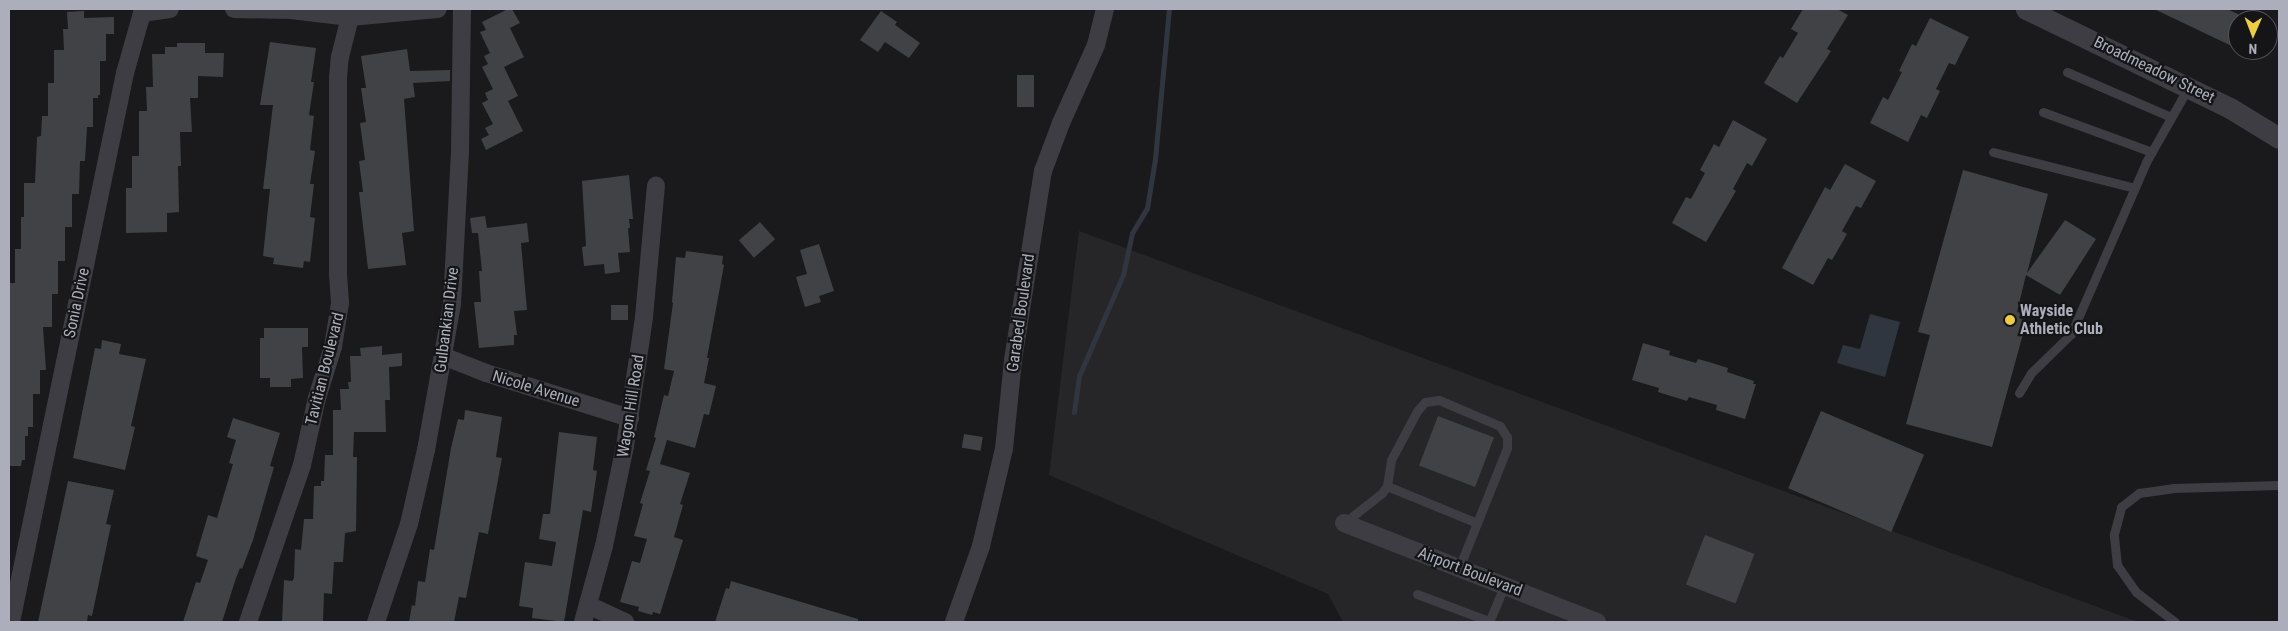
<!DOCTYPE html>
<style>
body{margin:0}
#map{position:relative;width:2288px;height:631px;overflow:hidden;background:#1a1a1c;font-family:"Roboto Condensed",sans-serif}
div>[style]{position:absolute}
.built>*{inset:0;background:#262629}
.water>*{inset:0;background:#303640}
.stream>*{height:5px;margin:-2.5px;padding:0 2.5px;transform-origin:2.5px;border-radius:2.5px;background:#303640}
.building>*{inset:0;background:#414246;transform-origin:0 0}
.service>*{height:9px;margin:-4.5px;padding:0 4.5px;transform-origin:4.5px;border-radius:4.5px;background:#3d3d43}
.minor>*{height:18px;margin:-9px;padding:0 9px;transform-origin:9px;border-radius:9px;background:#3d3d43}
.tertiary>*{height:21px;margin:-10.5px;padding:0 10.5px;transform-origin:10.5px;border-radius:10.5px;background:#3d3d43}
.dots>*{width:14px;height:14px;translate:-50% -50%;box-sizing:border-box;border:2px solid #151517;border-radius:50%}
span{translate:-50% -50%;white-space:nowrap;text-align:center;line-height:1.15;-webkit-text-stroke:4.5px #151517;paint-order:stroke}
.street-label{font-size:16px;color:#acafbb}
.poi-label{font-size:16px;color:#acafbb;font-weight:700}
.left{translate:0 -50%;text-align:left}
.frame{position:absolute;inset:0;border:10px solid #acafbb;pointer-events:none}
.north{position:absolute;left:2228px;top:10px;width:50px;height:50px;box-sizing:border-box;background:#151517;border:1px solid #515359;border-radius:50%;rotate:181deg;font-size:14px;font-weight:700;line-height:20px;text-align:center;color:#acafbb}
.north::after{content:'';display:block;margin:auto;width:18px;height:22px;background:#edce40;clip-path:polygon(50% 0,100% 100%,50% 72%,0 100%)}
</style>
<div id="map">
<div class="built">
<div style="clip-path:polygon(1079px 231px,1892px 531px,2138px 622px,1343px 622px,1328px 594px,1049px 475px)"></div>
</div>
<div class="water">
<div style="clip-path:polygon(1870px 314px,1900px 322px,1885px 377px,1837px 363px,1843px 345px,1860px 349px)"></div>
</div>
<div class="stream">
<div style="left:1074px;top:412px;width:36px;rotate:-82deg"></div>
<div style="left:1079px;top:376px;width:110px;rotate:-66.5deg"></div>
<div style="left:1123px;top:275px;width:43px;rotate:-77.9deg"></div>
<div style="left:1132px;top:233px;width:29px;rotate:-59deg"></div>
<div style="left:1147px;top:208px;width:50px;rotate:-80.7deg"></div>
<div style="left:1155px;top:159px;width:151px;rotate:-84.7deg"></div>
</div>
<div class="building">
<div style="clip-path:polygon(508px 9px,512px 9px,520px 23px,510px 28px,524px 57px,504px 67px,518px 96px,508px 101px,523px 131px,486px 150px,481px 139px,489px 135px,485px 128px,493px 124px,482px 103px,488px 100px,485px 93px,493px 89px,482px 67px,488px 64px,484px 56px,490px 53px,480px 32px,486px 30px,482px 22px)"></div>
<div style="clip-path:polygon(1803px 9px,1837px 9px,1848px 15px,1827px 49px,1831px 51px,1797px 103px,1764px 83px,1780px 56px,1783px 58px,1798px 33px,1791px 29px)"></div>
<div style="clip-path:polygon(2154px 9px,2227px 9px,2238px 14px,2238px 49px)"></div>
<div style="clip-path:polygon(84px 11px,84px 18px,114px 17px,114px 34px,106px 34px,106px 61px,100px 61px,100px 95px,98px 95px,98px 98px,93px 98px,93px 127px,87px 127px,85px 161px,80px 161px,79px 194px,72px 194px,72px 227px,65px 227px,65px 261px,58px 261px,58px 294px,52px 294px,52px 327px,43px 327px,46px 370px,40px 370px,40px 394px,33px 394px,33px 427px,28px 427px,28px 436px,25px 436px,25px 460px,22px 460px,21px 466px,9px 466px,9px 283px,15px 283px,15px 249px,21px 249px,21px 217px,24px 217px,24px 183px,35px 183px,37px 137px,41px 136px,42px 116px,48px 116px,48px 83px,54px 83px,54px 50px,64px 50px,63px 29px,68px 29px,67px 12px)"></div>
<div style="clip-path:polygon(881px 11px,897px 22px,895px 25px,920px 43px,909px 58px,885px 42px,878px 52px,860px 40px)"></div>
<div style="clip-path:polygon(1930px 18px,1969px 37px,1955px 65px,1949px 63px,1936px 89px,1940px 91px,1927px 118px,1921px 115px,1908px 142px,1870px 123px,1883px 97px,1888px 100px,1902px 72px,1899px 71px,1912px 44px,1916px 46px)"></div>
<div style="clip-path:polygon(270px 42px,316px 48px,311px 82px,314px 82px,309px 115px,314px 116px,310px 150px,315px 151px,310px 184px,314px 184px,310px 217px,315px 218px,310px 262px,304px 261px,303px 268px,273px 264px,274px 258px,263px 256px,270px 189px,263px 189px,273px 105px,260px 105px)"></div>
<div style="clip-path:polygon(177px 43px,205px 43px,205px 53px,224px 53px,223px 77px,198px 76px,198px 98px,190px 98px,192px 132px,180px 132px,181px 166px,178px 166px,179px 212px,167px 213px,167px 232px,126px 233px,126px 188px,132px 188px,132px 156px,139px 156px,139px 111px,147px 111px,146px 87px,153px 87px,152px 54px,165px 54px,165px 47px,177px 47px)"></div>
<div style="clip-path:polygon(407px 49px,410px 71px,450px 70px,450px 81px,413px 83px,415px 97px,404px 99px,414px 231px,402px 233px,406px 265px,368px 269px,359px 192px,363px 192px,359px 161px,365px 160px,360px 123px,366px 122px,361px 88px,366px 88px,361px 56px)"></div>
<div style="left:1017px;top:75px;width:17px;height:32px"></div>
<div style="clip-path:polygon(1733px 120px,1767px 139px,1752px 166px,1747px 163px,1733px 189px,1736px 191px,1706px 242px,1672px 223px,1686px 197px,1691px 199px,1705px 173px,1700px 170px,1714px 144px,1719px 147px)"></div>
<div style="clip-path:polygon(1845px 164px,1876px 181px,1861px 208px,1856px 206px,1842px 231px,1847px 234px,1832px 260px,1828px 258px,1813px 285px,1782px 268px,1825px 187px,1830px 190px)"></div>
<div style="clip-path:polygon(1963px 170px,2048px 194px,2027px 273px,2065px 220px,2096px 239px,2060px 295px,2026px 275px,2017px 312px,2021px 313px,2019px 318px,2024px 320px,2020px 334px,2023px 334px,1992px 447px,1906px 424px,1930px 335px,1918px 332px)"></div>
<div style="clip-path:polygon(629px 175px,633px 219px,629px 219px,630px 228px,628px 228px,630px 252px,618px 253px,620px 272px,605px 274px,604px 264px,584px 266px,582px 247px,586px 246px,582px 181px)"></div>
<div style="clip-path:polygon(485px 216px,487px 228px,527px 223px,529px 242px,521px 243px,527px 310px,514px 311px,517px 335px,514px 335px,514px 345px,479px 348px,474px 302px,481px 302px,479px 271px,482px 271px,478px 233px,472px 233px,470px 218px)"></div>
<div style="left:760px;top:222px;width:23px;height:28px;rotate:49deg"></div>
<div style="clip-path:polygon(819px 244px,834px 291px,819px 296px,821px 302px,805px 307px,796px 277px,807px 274px,800px 250px)"></div>
<div style="clip-path:polygon(686px 251px,723px 256px,722px 264px,724px 265px,707px 358px,709px 358px,704px 383px,716px 386px,709px 415px,704px 414px,695px 448px,667px 440px,660px 464px,690px 473px,680px 504px,683px 505px,674px 537px,683px 540px,660px 614px,653px 612px,652px 615px,638px 611px,639px 607px,620px 602px,632px 561px,640px 563px,647px 539px,634px 536px,643px 504px,640px 503px,650px 471px,646px 470px,656px 438px,654px 437px,664px 395px,668px 396px,674px 371px,664px 369px,673px 303px,672px 302px,676px 257px,685px 258px)"></div>
<div style="left:611px;top:305px;width:17px;height:15px"></div>
<div style="clip-path:polygon(264px 328px,308px 328px,308px 347px,302px 347px,303px 378px,291px 379px,291px 387px,270px 387px,270px 378px,260px 378px,260px 338px,264px 338px)"></div>
<div style="clip-path:polygon(102px 340px,121px 344px,119px 354px,146px 359px,131px 426px,135px 427px,125px 470px,73px 458px,95px 348px,101px 349px)"></div>
<div style="clip-path:polygon(1643px 343px,1670px 351px,1669px 355px,1696px 363px,1698px 359px,1709px 362px,1728px 368px,1727px 372px,1754px 381px,1753px 384px,1756px 384px,1745px 419px,1716px 410px,1717px 405px,1689px 397px,1687px 401px,1658px 392px,1659px 388px,1632px 380px)"></div>
<div style="clip-path:polygon(382px 346px,382px 355px,402px 353px,402px 366px,389px 367px,390px 400px,385px 400px,386px 432px,354px 432px,353px 457px,357px 457px,356px 531px,345px 533px,343px 562px,334px 562px,332px 594px,324px 593px,323px 622px,282px 622px,284px 580px,292px 581px,294px 578px,295px 549px,301px 550px,304px 519px,313px 519px,314px 486px,321px 486px,321px 481px,324px 481px,325px 455px,333px 455px,333px 410px,341px 410px,340px 389px,349px 389px,348px 382px,351px 382px,350px 356px,361px 356px,360px 348px)"></div>
<div style="clip-path:polygon(465px 410px,502px 417px,496px 457px,502px 458px,488px 534px,479px 532px,466px 598px,459px 597px,454px 622px,409px 622px,412px 605px,415px 606px,418px 581px,425px 582px,430px 549px,434px 550px,451px 448px,458px 419px,464px 420px)"></div>
<div style="left:1821px;top:411px;width:112px;height:84px;rotate:23deg"></div>
<div style="left:1438px;top:416px;width:60px;height:53px;rotate:21deg"></div>
<div style="clip-path:polygon(233px 418px,280px 433px,270px 466px,274px 467px,253px 540px,242px 569px,240px 568px,236px 578px,222px 622px,183px 622px,196px 582px,200px 583px,208px 560px,196px 556px,208px 515px,217px 518px,233px 464px,229px 463px,236px 440px,227px 437px)"></div>
<div style="clip-path:polygon(559px 432px,597px 437px,593px 470px,597px 471px,591px 512px,583px 510px,564px 622px,532px 618px,533px 608px,519px 606px,525px 562px,552px 566px,556px 542px,539px 539px,543px 514px,550px 514px)"></div>
<div style="left:964px;top:434px;width:19px;height:14px;rotate:9deg"></div>
<div style="clip-path:polygon(68px 481px,114px 490px,106px 524px,111px 525px,92px 616px,88px 615px,87px 622px,38px 622px)"></div>
<div style="left:1705px;top:535px;width:53px;height:53px;rotate:21deg"></div>
<div style="clip-path:polygon(731px 581px,858px 619px,858px 622px,715px 622px,726px 588px,729px 589px)"></div>
</div>
<div class="service">
<div style="left:2067px;top:72px;width:113px;rotate:23.4deg"></div>
<div style="left:2043px;top:112px;width:116px;rotate:20.2deg"></div>
<div style="left:1993px;top:152px;width:146px;rotate:14.2deg"></div>
<div style="left:2019px;top:393px;width:23px;rotate:-59deg"></div>
<div style="left:2031px;top:373px;width:56px;rotate:-44.3deg"></div>
<div style="left:2071px;top:334px;width:188px;rotate:-66.4deg"></div>
<div style="left:2146px;top:162px;width:85px;rotate:-60.4deg"></div>
<div style="left:1387px;top:486px;width:97px;rotate:22.3deg"></div>
<div style="left:1344px;top:523px;width:48px;rotate:-38.3deg"></div>
<div style="left:1382px;top:493px;width:9px;rotate:-54deg"></div>
<div style="left:1387px;top:486px;width:26px;rotate:-81deg"></div>
<div style="left:1391px;top:460px;width:55px;rotate:-62deg"></div>
<div style="left:1417px;top:411px;width:12px;rotate:-48deg"></div>
<div style="left:1425px;top:402px;width:14px;rotate:-8deg"></div>
<div style="left:1439px;top:400px;width:66px;rotate:23.1deg"></div>
<div style="left:1500px;top:426px;width:13px;rotate:58deg"></div>
<div style="left:1507px;top:437px;width:11px;rotate:90deg"></div>
<div style="left:1507px;top:448px;width:129px;rotate:111.8deg"></div>
<div style="left:1417px;top:594px;width:77px;rotate:20.6deg"></div>
<div style="left:1489px;top:622px;width:39px;rotate:-67deg"></div>
<div style="left:2175px;top:622px;width:49px;rotate:-142.4deg"></div>
<div style="left:2136px;top:592px;width:33px;rotate:-125deg"></div>
<div style="left:2117px;top:565px;width:31px;rotate:-96deg"></div>
<div style="left:2114px;top:534px;width:28px;rotate:-75deg"></div>
<div style="left:2121px;top:507px;width:23px;rotate:-38deg"></div>
<div style="left:2139px;top:493px;width:34px;rotate:-8deg"></div>
<div style="left:2173px;top:488px;width:106px;rotate:-1.6deg"></div>
</div>
<div class="minor">
<div style="left:234px;top:9px;width:57px;rotate:1deg"></div>
<div style="left:291px;top:10px;width:59px;rotate:6.8deg"></div>
<div style="left:350px;top:17px;width:88px;rotate:-5.2deg"></div>
<div style="left:443px;top:356px;width:46px;rotate:21.6deg"></div>
<div style="left:486px;top:373px;width:151px;rotate:17.4deg"></div>
<div style="left:1344px;top:523px;width:272px;rotate:21.4deg"></div>
<div style="left:588px;top:605px;width:41px;rotate:24.7deg"></div>
<div style="left:11px;top:622px;width:561px;rotate:-78.27deg"></div>
<div style="left:125px;top:73px;width:62px;rotate:-74.2deg"></div>
<div style="left:142px;top:13px;width:28px;rotate:-8deg"></div>
<div style="left:248px;top:622px;width:166px;rotate:-71deg"></div>
<div style="left:302px;top:465px;width:69px;rotate:-77.4deg"></div>
<div style="left:317px;top:398px;width:53px;rotate:-72.6deg"></div>
<div style="left:333px;top:347px;width:45px;rotate:-81deg"></div>
<div style="left:340px;top:303px;width:28px;rotate:-94deg"></div>
<div style="left:338px;top:275px;width:197px;rotate:-90deg"></div>
<div style="left:338px;top:78px;width:21px;rotate:-85deg"></div>
<div style="left:340px;top:57px;width:41px;rotate:-76deg"></div>
<div style="left:376px;top:622px;width:103px;rotate:-71.4deg"></div>
<div style="left:409px;top:524px;width:76px;rotate:-77.1deg"></div>
<div style="left:426px;top:450px;width:148px;rotate:-79.9deg"></div>
<div style="left:452px;top:304px;width:153px;rotate:-87deg"></div>
<div style="left:460px;top:151px;width:142px;rotate:-89.2deg"></div>
<div style="left:583px;top:622px;width:79px;rotate:-74.6deg"></div>
<div style="left:604px;top:546px;width:102px;rotate:-78.1deg"></div>
<div style="left:625px;top:446px;width:130px;rotate:-81.6deg"></div>
<div style="left:644px;top:317px;width:132px;rotate:-84.8deg"></div>
<div style="left:954px;top:622px;width:81px;rotate:-70.4deg"></div>
<div style="left:981px;top:546px;width:100px;rotate:-76.7deg"></div>
<div style="left:1004px;top:449px;width:89px;rotate:-84.2deg"></div>
<div style="left:1013px;top:360px;width:191px;rotate:-81deg"></div>
<div style="left:1043px;top:171px;width:51px;rotate:-69.4deg"></div>
<div style="left:1061px;top:123px;width:85px;rotate:-65.8deg"></div>
<div style="left:1096px;top:45px;width:37px;rotate:-76deg"></div>
</div>
<div class="tertiary">
<div style="left:2026px;top:9px;width:227px;rotate:25.9deg"></div>
<div style="left:2230px;top:108px;width:57px;rotate:31.5deg"></div>
</div>
<div class="dots">
<div style="left:2010px;top:320px;background:#edce40"></div>
</div>
<div class="street-label">
<span style="left:2154px;top:70px;rotate:26deg">Broadmeadow Street</span>
<span style="left:77px;top:303px;rotate:-78deg">Sonia Drive</span>
<span style="left:1021px;top:313px;rotate:-82deg">Garabed Boulevard</span>
<span style="left:447px;top:320px;rotate:-83deg">Gulbankian Drive</span>
<span style="left:325px;top:369px;rotate:-76deg">Tavitian Boulevard</span>
<span style="left:536px;top:389px;rotate:17deg">Nicole Avenue</span>
<span style="left:631px;top:406px;rotate:-81deg">Wagon Hill Road</span>
<span style="left:1470px;top:572px;rotate:21deg">Airport Boulevard</span>
</div>
<div class="poi-label">
<span class="left" style="left:2020px;top:320px">Wayside<br>Athletic Club</span>
</div>
<div class="frame"></div>
<div class="north">N</div>
</div>
